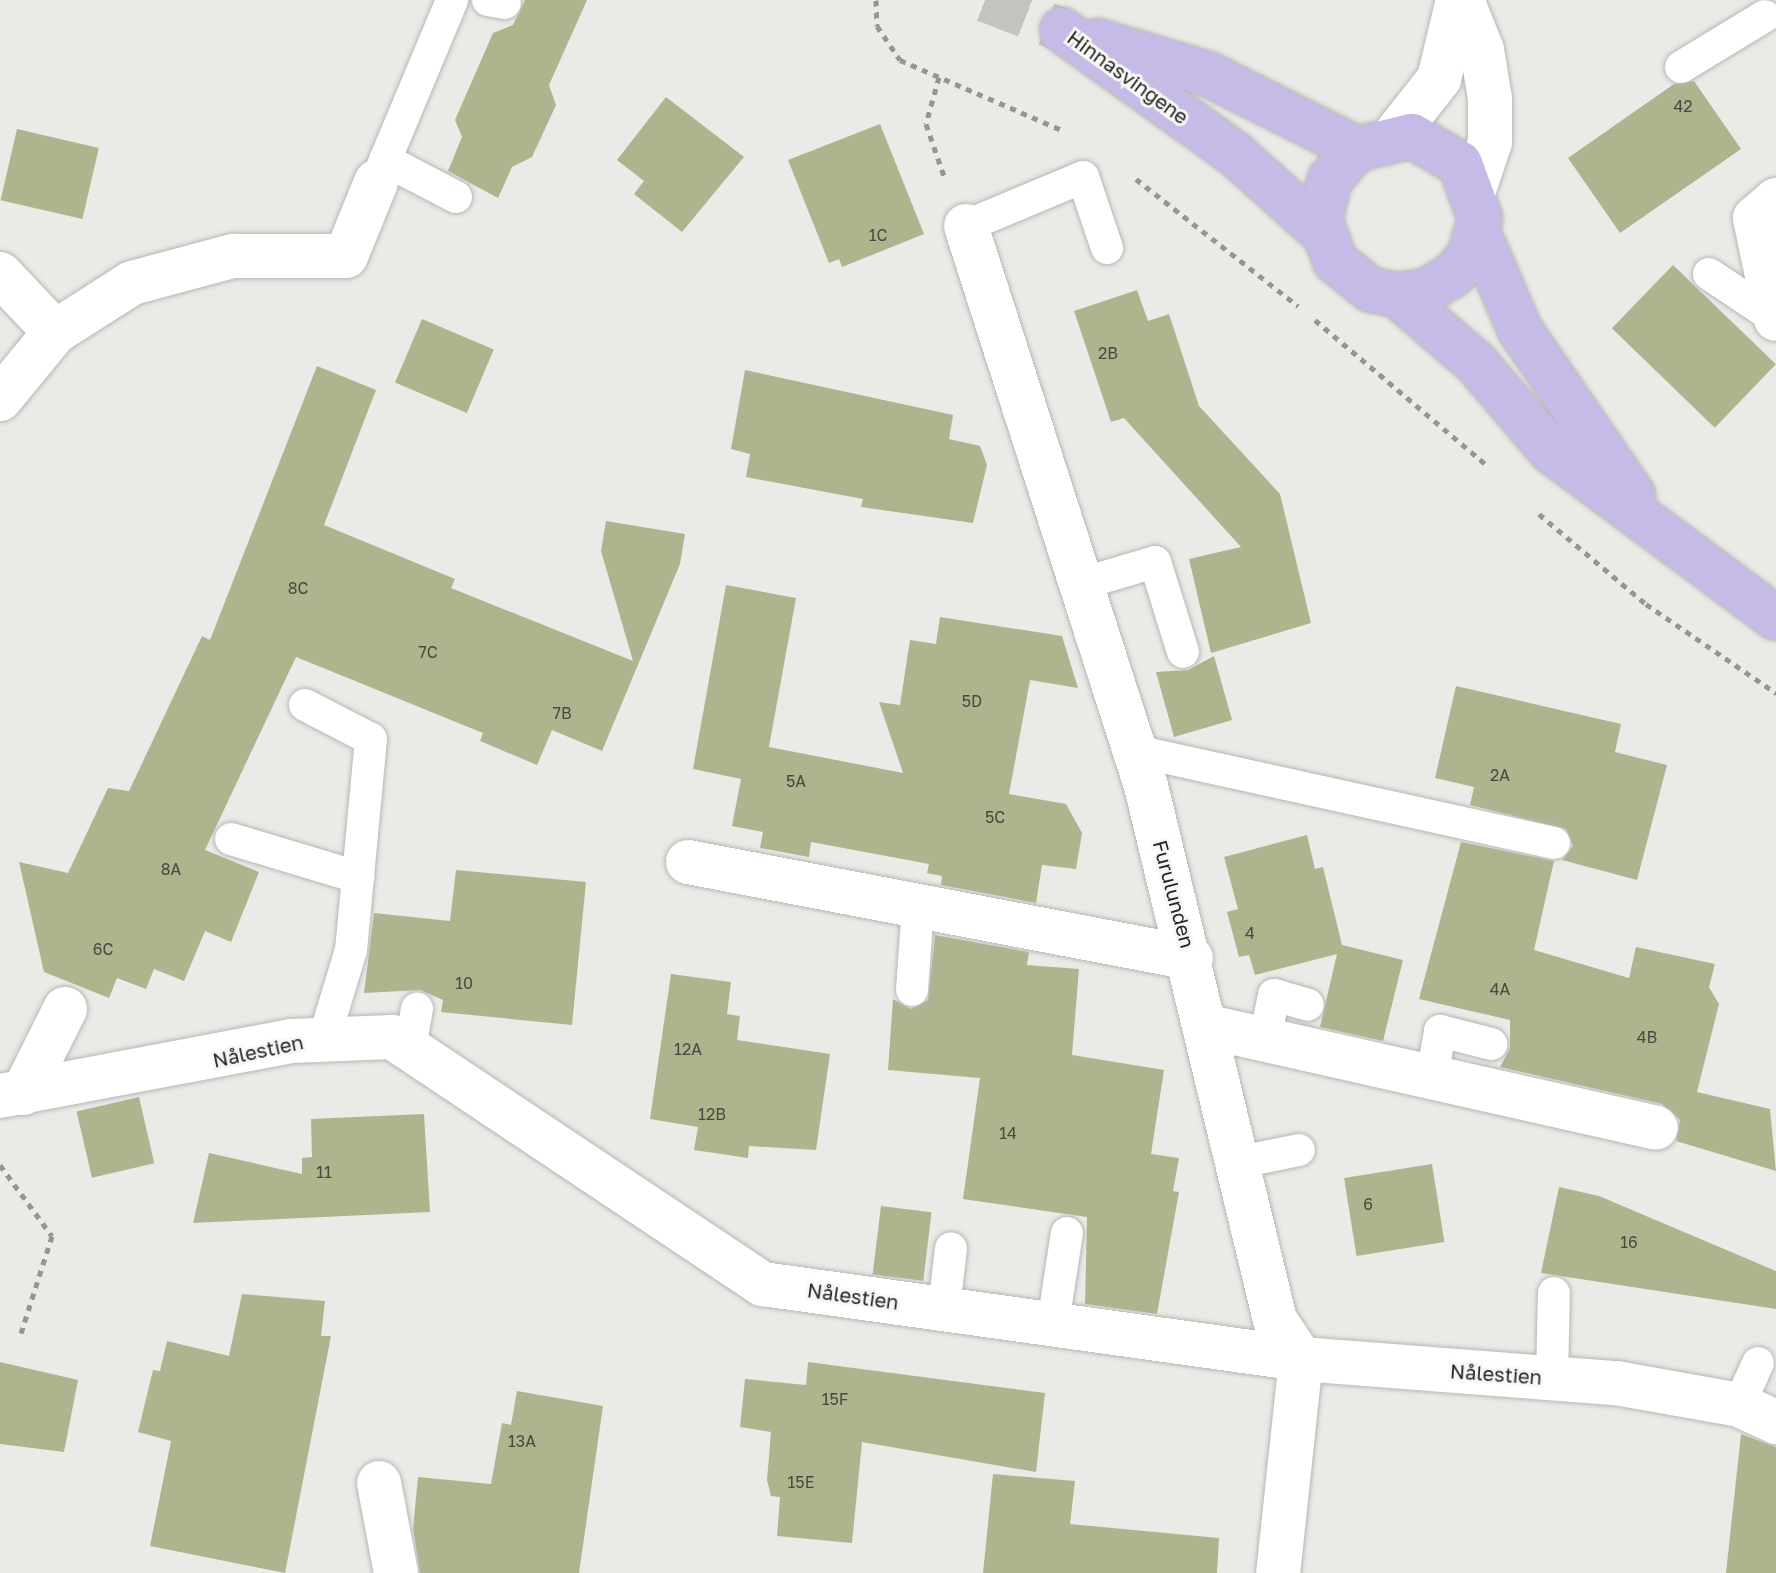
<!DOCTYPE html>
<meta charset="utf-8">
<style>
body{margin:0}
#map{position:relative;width:1776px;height:1573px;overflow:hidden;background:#eaebe7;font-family:"Golos Text",sans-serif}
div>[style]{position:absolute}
.building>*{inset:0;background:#adb58f;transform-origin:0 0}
.primary-tunnel>*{height:44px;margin-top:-22px;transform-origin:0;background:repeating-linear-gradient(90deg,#c3c4c0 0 44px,transparent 0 66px)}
.path>*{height:5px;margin-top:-2.5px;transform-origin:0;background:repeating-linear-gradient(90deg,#959693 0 6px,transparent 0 12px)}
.roads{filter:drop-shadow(0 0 2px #b6b7b4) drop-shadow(0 0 2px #b6b7b4)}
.service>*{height:32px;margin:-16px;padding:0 16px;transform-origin:16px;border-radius:16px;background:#fff}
.minor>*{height:44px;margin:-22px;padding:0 22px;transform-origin:22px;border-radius:22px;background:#fff}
.primary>*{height:44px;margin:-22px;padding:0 22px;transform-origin:22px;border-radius:22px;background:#c6bae7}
span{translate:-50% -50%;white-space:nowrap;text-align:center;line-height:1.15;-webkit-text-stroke:6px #f7f8f5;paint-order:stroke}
.number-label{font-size:16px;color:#474a3f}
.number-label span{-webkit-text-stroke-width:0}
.street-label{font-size:20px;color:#252624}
</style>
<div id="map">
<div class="building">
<div style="clip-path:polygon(525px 0,587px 0,549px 85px,556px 105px,532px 157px,512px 167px,498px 198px,448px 171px,462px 137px,455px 120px,493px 33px,513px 25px)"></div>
<div style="clip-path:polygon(1694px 81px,1741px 149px,1620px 233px,1568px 158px,1674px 84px)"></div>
<div style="clip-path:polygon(666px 97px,744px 157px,682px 232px,634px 194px,644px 181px,617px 160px)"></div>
<div style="clip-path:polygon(880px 124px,924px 234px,842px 267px,839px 259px,829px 263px,788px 160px)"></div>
<div style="left:17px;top:129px;width:84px;height:73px;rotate:13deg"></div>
<div style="left:1673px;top:265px;width:143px;height:88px;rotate:44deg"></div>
<div style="clip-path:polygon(1137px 290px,1148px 321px,1169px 314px,1199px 406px,1280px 494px,1311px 623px,1211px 653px,1189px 559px,1241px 547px,1124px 418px,1111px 422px,1074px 311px)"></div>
<div style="left:422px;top:319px;width:78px;height:69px;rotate:23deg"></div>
<div style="clip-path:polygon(317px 366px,376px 390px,324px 525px,455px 579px,451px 588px,633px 661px,601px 551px,606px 521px,685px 534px,680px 564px,602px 751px,552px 730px,537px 765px,480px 741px,483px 733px,296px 657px,205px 850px,259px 872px,231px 942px,205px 931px,184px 981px,154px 969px,146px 989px,117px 978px,109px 998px,44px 972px,19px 862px,68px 873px,108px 788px,129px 791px,202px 636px,210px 640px)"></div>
<div style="clip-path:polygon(745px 370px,953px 415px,949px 439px,980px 446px,987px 465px,973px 523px,861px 507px,863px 499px,746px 477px,750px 454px,731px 449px)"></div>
<div style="clip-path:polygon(726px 585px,796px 598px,769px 747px,903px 773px,879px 702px,900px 705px,910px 640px,936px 644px,940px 617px,1062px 636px,1078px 688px,1030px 680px,1009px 794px,1066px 804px,1082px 833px,1076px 869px,1042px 865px,1036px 903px,941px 885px,942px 876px,927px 873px,929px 864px,811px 842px,809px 857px,760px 848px,763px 832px,732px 826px,741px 779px,693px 769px)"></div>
<div style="clip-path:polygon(1214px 656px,1232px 720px,1174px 737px,1156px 672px,1188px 670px)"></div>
<div style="clip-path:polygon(1456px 686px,1621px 724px,1615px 752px,1667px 765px,1637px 880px,1562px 860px,1573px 846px,1566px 829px,1470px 805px,1474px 787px,1435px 778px)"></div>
<div style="clip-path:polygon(1307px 835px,1315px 869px,1323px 867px,1342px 945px,1403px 960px,1383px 1041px,1320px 1027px,1337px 954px,1255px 975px,1249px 955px,1239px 957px,1227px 912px,1238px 909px,1224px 857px)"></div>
<div style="clip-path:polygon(1461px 842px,1554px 861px,1534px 950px,1629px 978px,1636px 947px,1715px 964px,1709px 987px,1719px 1004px,1697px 1092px,1770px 1109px,1776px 1171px,1676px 1141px,1680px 1120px,1662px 1104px,1500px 1067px,1510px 1048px,1510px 1020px,1419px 999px)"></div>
<div style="clip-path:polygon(456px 870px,586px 882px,572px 1025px,441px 1012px,443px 1000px,420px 990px,364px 993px,374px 913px,450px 921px)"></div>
<div style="clip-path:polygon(935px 935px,1029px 952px,1027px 965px,1079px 969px,1072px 1055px,1164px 1070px,1151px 1154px,1179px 1158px,1173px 1191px,1179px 1192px,1157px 1314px,1085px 1304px,1087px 1217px,963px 1199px,980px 1078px,888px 1070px,893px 999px,911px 1009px,928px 1000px)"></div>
<div style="clip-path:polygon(671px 974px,731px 982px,727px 1014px,740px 1016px,737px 1040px,830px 1054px,816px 1150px,749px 1146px,748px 1158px,694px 1150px,698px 1127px,650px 1119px)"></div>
<div style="left:139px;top:1097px;width:68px;height:64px;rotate:77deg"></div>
<div style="clip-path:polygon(424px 1114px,430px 1212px,193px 1223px,209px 1153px,302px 1174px,302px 1158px,312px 1157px,311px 1119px)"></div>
<div style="left:1432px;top:1164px;width:79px;height:89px;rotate:81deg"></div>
<div style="clip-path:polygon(1559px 1187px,1599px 1196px,1776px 1271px,1776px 1309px,1541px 1273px)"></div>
<div style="left:881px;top:1206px;width:51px;height:69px;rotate:7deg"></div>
<div style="clip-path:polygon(242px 1294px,325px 1301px,321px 1336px,331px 1336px,285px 1573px,150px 1546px,171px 1441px,138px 1432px,153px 1370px,160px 1371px,167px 1341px,229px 1356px)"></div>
<div style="clip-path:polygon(0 1362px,78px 1380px,64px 1452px,0 1444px)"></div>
<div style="clip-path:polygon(808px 1362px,1045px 1393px,1036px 1472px,862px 1442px,852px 1543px,777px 1536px,780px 1497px,771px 1496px,767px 1480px,771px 1432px,740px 1427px,745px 1379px,806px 1385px)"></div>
<div style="clip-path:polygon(517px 1391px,603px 1406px,579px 1573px,420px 1573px,413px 1529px,418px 1477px,491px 1484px,502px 1423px,511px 1425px)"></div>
<div style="clip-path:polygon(1741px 1434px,1776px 1447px,1776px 1573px,1726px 1573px)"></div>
<div style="clip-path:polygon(993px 1474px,1075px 1481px,1070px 1524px,1219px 1538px,1217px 1573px,983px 1573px)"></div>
</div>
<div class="primary-tunnel">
<div style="left:985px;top:0;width:83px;rotate:21.3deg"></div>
</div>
<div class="path">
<div style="left:876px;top:0;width:26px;rotate:88deg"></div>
<div style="left:877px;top:26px;width:41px;rotate:55.9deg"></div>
<div style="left:900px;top:60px;width:179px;rotate:23.4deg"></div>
<div style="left:939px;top:77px;width:49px;rotate:105.5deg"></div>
<div style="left:926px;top:124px;width:58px;rotate:70.9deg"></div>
<div style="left:1136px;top:179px;width:206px;rotate:38.1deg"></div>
<div style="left:1315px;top:320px;width:226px;rotate:40.2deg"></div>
<div style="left:1539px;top:514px;width:140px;rotate:40.1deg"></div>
<div style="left:1646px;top:604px;width:158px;rotate:34.4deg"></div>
<div style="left:0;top:1165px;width:88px;rotate:53.8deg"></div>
<div style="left:52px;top:1236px;width:102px;rotate:107.7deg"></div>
</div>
<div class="roads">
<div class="service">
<div style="left:488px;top:0;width:17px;rotate:10deg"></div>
<div style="left:1681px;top:67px;width:98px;rotate:-31.3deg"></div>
<div style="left:385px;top:160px;width:80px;rotate:27.5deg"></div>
<div style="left:376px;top:182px;width:197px;rotate:-67.3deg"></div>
<div style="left:966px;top:226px;width:127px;rotate:-22.7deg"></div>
<div style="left:1083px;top:177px;width:75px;rotate:71.3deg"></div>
<div style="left:1709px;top:274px;width:79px;rotate:33.7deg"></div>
<div style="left:1084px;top:583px;width:74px;rotate:-16.5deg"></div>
<div style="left:1155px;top:562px;width:94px;rotate:72.7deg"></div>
<div style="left:305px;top:705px;width:74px;rotate:27.3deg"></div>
<div style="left:371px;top:739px;width:212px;rotate:95.4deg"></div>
<div style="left:351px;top:950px;width:93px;rotate:106.9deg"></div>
<div style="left:1136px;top:751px;width:428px;rotate:12.4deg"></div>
<div style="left:231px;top:839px;width:133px;rotate:16.7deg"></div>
<div style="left:912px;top:990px;width:84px;rotate:-85.9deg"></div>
<div style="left:1265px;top:1039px;width:45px;rotate:-78.4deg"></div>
<div style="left:1274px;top:995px;width:35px;rotate:16deg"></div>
<div style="left:410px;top:1049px;width:41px;rotate:-80.1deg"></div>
<div style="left:1432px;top:1077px;width:47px;rotate:-80.1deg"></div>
<div style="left:1440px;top:1031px;width:53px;rotate:14.3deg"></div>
<div style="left:1240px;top:1162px;width:60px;rotate:-11.5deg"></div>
<div style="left:944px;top:1308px;width:60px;rotate:-83.3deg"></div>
<div style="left:1053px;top:1323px;width:91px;rotate:-81.2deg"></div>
<div style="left:1552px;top:1378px;width:85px;rotate:-88.7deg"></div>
<div style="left:1739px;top:1405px;width:46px;rotate:-65.7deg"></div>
</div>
<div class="minor">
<div style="left:1462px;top:0;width:54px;rotate:68.2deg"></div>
<div style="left:1482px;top:50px;width:50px;rotate:80.7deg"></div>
<div style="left:1490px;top:99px;width:43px;rotate:90deg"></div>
<div style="left:1490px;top:142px;width:51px;rotate:108.4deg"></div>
<div style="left:1394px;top:136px;width:73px;rotate:-51.7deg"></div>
<div style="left:1439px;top:79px;width:81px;rotate:-76.5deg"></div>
<div style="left:1776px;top:200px;width:28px;rotate:139deg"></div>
<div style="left:1755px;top:218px;width:103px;rotate:78.3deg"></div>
<div style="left:966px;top:226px;width:588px;rotate:72.18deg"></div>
<div style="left:1146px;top:786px;width:549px;rotate:76.42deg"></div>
<div style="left:1275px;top:1320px;width:47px;rotate:56.3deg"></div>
<div style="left:1301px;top:1359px;width:215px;rotate:96.1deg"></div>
<div style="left:0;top:274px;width:80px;rotate:46.5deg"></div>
<div style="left:0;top:399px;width:87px;rotate:-50.6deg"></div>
<div style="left:55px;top:332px;width:91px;rotate:-32.5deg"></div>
<div style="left:132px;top:283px;width:105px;rotate:-15deg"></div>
<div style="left:233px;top:256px;width:113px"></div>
<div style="left:346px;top:256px;width:80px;rotate:-67.9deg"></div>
<div style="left:688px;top:862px;width:512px;rotate:10.81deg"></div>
<div style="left:1209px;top:1027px;width:458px;rotate:12.7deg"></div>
<div style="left:23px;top:1093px;width:94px;rotate:-63.4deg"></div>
<div style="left:0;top:1096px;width:296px;rotate:-10.7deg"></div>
<div style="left:291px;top:1041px;width:101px;rotate:-2.3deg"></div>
<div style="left:392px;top:1037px;width:446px;rotate:33.7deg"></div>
<div style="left:763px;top:1284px;width:543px;rotate:7.94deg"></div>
<div style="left:1301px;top:1359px;width:316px;rotate:4.4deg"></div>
<div style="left:1616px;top:1383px;width:125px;rotate:10.1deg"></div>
<div style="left:1739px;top:1405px;width:41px;rotate:24.7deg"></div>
<div style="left:379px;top:1483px;width:92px;rotate:79.3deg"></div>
</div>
<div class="primary">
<div style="left:1062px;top:30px;width:213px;rotate:35.6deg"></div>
<div style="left:1235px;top:154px;width:118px;rotate:41.9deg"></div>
<div style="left:1098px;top:41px;width:115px;rotate:16.7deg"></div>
<div style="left:1208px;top:74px;width:167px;rotate:26.7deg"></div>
<div style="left:1478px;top:232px;width:107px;rotate:66.8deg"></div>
<div style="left:1520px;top:330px;width:200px;rotate:55.6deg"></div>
<div style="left:1397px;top:295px;width:29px;rotate:-8deg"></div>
<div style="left:1426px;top:291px;width:33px;rotate:-31deg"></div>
<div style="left:1454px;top:274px;width:26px;rotate:-51deg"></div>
<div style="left:1470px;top:254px;width:37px;rotate:-74deg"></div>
<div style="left:1480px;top:218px;width:58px;rotate:-110.3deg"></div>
<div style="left:1460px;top:164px;width:56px;rotate:-149.7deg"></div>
<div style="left:1412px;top:136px;width:57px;rotate:166.7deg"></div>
<div style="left:1357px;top:149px;width:40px;rotate:132deg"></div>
<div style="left:1330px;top:179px;width:41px;rotate:104deg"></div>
<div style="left:1320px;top:219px;width:45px;rotate:70.3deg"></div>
<div style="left:1335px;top:261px;width:46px;rotate:38.9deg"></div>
<div style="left:1371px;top:290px;width:26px;rotate:11deg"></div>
<div style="left:1397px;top:295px;width:104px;rotate:40.7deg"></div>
<div style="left:1476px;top:363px;width:116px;rotate:49.6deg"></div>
<div style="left:1551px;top:451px;width:280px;rotate:36.6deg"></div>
</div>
</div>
<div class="number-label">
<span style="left:1683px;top:106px">42</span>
<span style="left:878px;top:235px">1C</span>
<span style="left:1108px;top:353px">2B</span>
<span style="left:298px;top:588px">8C</span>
<span style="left:428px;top:652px">7C</span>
<span style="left:972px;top:701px">5D</span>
<span style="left:562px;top:713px">7B</span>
<span style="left:1500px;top:775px">2A</span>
<span style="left:796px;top:781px">5A</span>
<span style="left:995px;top:817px">5C</span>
<span style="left:171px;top:869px">8A</span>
<span style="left:1250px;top:933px">4</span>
<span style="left:103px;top:949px">6C</span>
<span style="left:464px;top:983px">10</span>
<span style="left:1500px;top:989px">4A</span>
<span style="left:1647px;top:1037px">4B</span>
<span style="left:688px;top:1049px">12A</span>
<span style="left:712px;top:1114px">12B</span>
<span style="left:1008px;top:1133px">14</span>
<span style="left:324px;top:1172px">11</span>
<span style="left:1368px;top:1204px">6</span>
<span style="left:1629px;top:1242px">16</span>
<span style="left:835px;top:1399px">15F</span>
<span style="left:522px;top:1441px">13A</span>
<span style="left:801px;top:1482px">15E</span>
</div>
<div class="street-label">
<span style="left:1128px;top:77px;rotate:36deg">Hinnasvingene</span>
<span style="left:1174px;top:894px;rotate:75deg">Furulunden</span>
<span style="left:258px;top:1051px;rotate:-12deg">Nålestien</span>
<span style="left:853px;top:1296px;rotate:8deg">Nålestien</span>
<span style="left:1496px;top:1374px;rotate:4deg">Nålestien</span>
</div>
</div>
